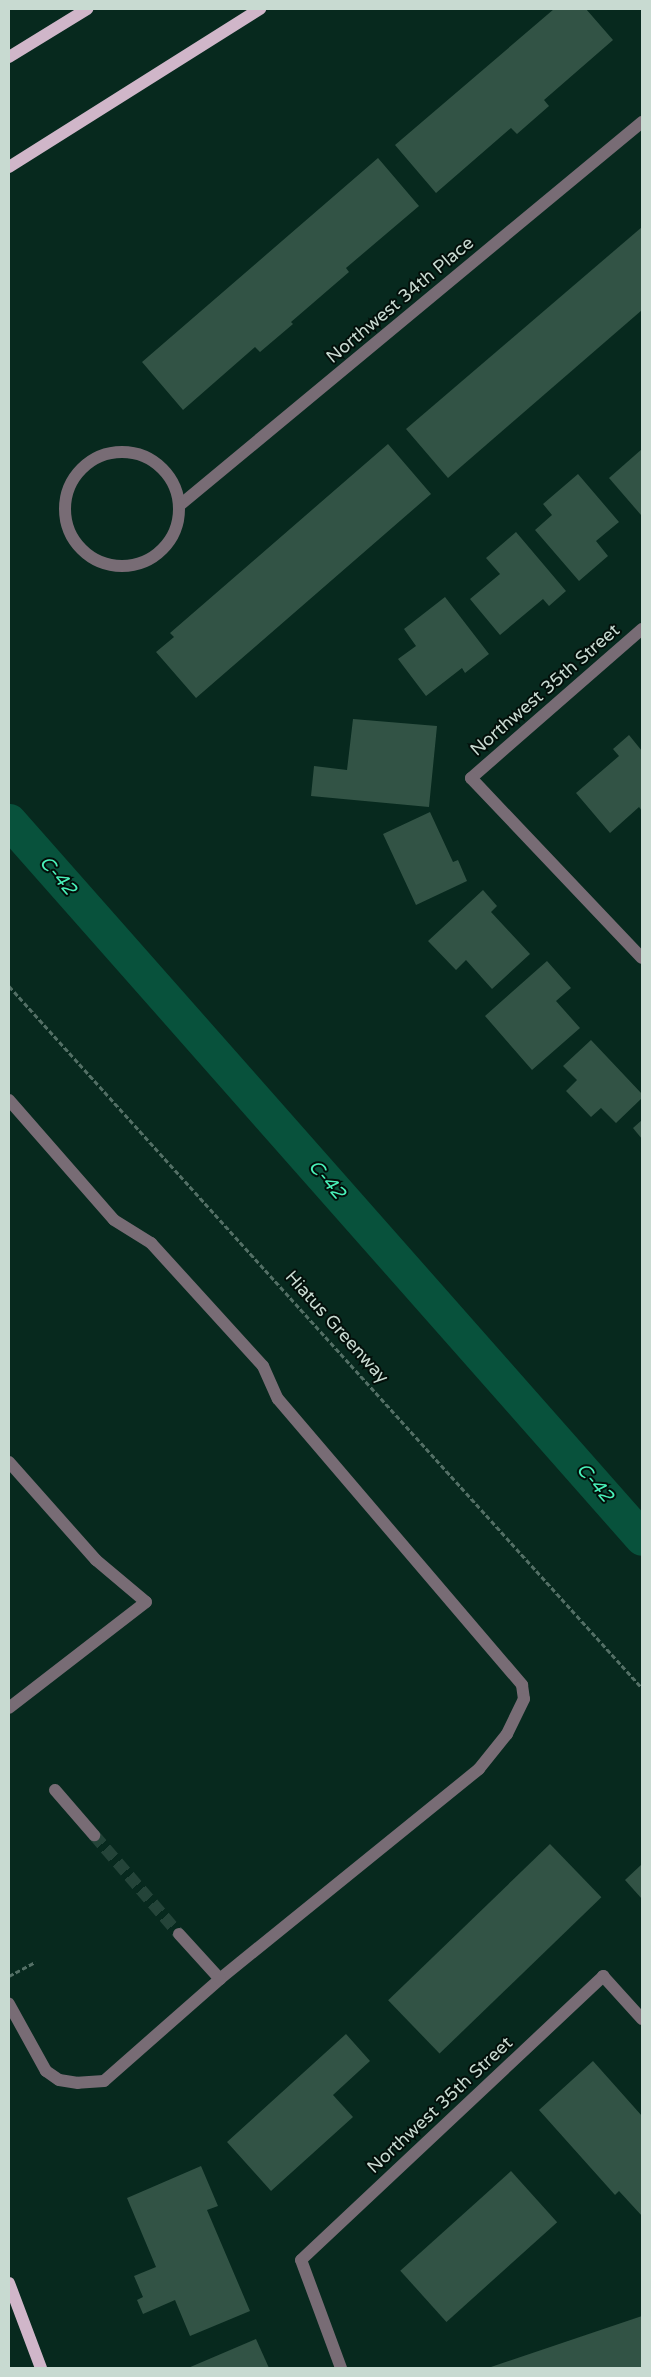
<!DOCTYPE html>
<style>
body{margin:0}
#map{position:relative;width:651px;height:2377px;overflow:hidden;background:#07291e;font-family:"Varela Round",sans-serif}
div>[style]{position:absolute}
.canal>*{height:35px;margin:-17.5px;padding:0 17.5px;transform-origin:17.5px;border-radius:17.5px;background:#08523c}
.building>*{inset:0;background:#325345;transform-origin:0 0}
.minor-tunnel>*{height:12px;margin-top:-6px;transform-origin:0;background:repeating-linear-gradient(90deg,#244439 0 12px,transparent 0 18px)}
.path>*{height:3px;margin-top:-1.5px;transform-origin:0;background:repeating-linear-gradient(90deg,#536f65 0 5px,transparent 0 7.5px)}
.minor>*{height:12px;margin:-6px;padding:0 6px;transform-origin:6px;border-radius:6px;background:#786c75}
.minor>.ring{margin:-6px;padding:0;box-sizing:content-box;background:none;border:12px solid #786c75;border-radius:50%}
.major>*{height:12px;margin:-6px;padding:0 6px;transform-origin:6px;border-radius:6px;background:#d0b6c9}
span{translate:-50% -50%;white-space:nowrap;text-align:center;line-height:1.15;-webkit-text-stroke:4px #030f0a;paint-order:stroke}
.street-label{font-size:18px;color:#c8dad1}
.water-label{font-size:19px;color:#49f2ba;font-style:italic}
.frame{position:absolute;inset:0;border:10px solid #c8dad1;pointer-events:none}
</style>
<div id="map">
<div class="canal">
<div style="left:9px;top:821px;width:956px;rotate:48.56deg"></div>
</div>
<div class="building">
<div style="clip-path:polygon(554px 9px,586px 9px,613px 40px,544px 100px,549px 106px,517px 134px,511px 128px,436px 193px,395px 145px)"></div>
<div style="clip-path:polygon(378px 158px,419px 206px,346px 268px,349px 272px,291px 322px,293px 324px,260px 352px,255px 347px,183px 410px,142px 362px)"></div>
<div style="clip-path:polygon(642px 227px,642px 310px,448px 478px,406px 429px)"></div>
<div style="clip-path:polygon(388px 444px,431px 494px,196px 698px,156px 652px,174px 637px,170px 633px)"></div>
<div style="clip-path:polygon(642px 449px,642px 513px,641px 515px,609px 478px)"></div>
<div style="clip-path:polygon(578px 474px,619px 522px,596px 541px,608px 556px,579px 581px,535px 530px,552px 515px,543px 504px)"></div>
<div style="clip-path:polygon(516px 532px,566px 591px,549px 606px,543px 599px,500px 635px,470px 599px,500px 574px,486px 558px)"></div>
<div style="clip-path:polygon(445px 597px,489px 654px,465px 673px,462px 668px,426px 696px,398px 659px,416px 646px,404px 629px)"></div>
<div style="clip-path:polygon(353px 719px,437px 726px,429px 807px,311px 796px,314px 766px,347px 770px)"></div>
<div style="clip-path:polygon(629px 735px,642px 751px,642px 811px,639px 807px,610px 833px,576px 793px,619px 756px,613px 749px)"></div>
<div style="clip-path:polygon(430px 812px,453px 862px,458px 860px,467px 881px,416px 905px,383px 834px)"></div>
<div style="clip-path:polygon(483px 890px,497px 906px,491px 912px,530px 954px,492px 989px,466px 960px,456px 970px,428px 941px)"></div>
<div style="clip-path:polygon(547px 961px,571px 988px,556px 1001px,580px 1028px,532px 1070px,485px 1016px)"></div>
<div style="clip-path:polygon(591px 1040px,642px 1094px,642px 1098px,616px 1123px,601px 1108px,591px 1117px,566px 1091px,577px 1080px,563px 1066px)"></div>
<div style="clip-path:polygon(642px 1120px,642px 1139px,633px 1128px)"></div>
<div style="left:550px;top:1844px;width:74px;height:225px;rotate:46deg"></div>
<div style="clip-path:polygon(642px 1864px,642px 1899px,625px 1880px)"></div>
<div style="clip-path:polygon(346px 2034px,370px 2061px,333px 2095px,353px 2117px,271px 2191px,227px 2142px)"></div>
<div style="clip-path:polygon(593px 2061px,642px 2116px,642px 2216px,619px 2191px,615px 2195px,539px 2110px)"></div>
<div style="clip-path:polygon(201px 2166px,218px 2206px,207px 2210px,250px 2311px,190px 2336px,175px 2300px,143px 2314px,137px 2300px,143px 2297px,134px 2276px,156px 2267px,127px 2198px)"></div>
<div style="left:511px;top:2171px;width:69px;height:149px;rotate:48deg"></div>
<div style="clip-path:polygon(642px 2316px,642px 2368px,488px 2368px)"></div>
<div style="clip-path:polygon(256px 2339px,269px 2368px,188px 2368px)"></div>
</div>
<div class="minor-tunnel">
<div style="left:94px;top:1835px;width:130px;rotate:49.4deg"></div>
</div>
<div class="path">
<div style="left:9px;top:986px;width:945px;rotate:47.96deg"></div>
<div style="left:9px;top:1976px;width:30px;rotate:-28deg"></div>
</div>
<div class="minor">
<div class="ring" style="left:65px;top:452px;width:102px;height:102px"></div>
<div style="left:180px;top:505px;width:600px;rotate:-39.66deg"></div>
<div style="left:642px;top:629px;width:227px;rotate:138.9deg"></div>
<div style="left:471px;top:778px;width:248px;rotate:46.5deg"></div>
<div style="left:9px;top:1100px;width:159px;rotate:48.8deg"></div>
<div style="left:114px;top:1220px;width:44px;rotate:31.9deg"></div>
<div style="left:151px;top:1243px;width:166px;rotate:47.7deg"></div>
<div style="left:263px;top:1366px;width:36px;rotate:66deg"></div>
<div style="left:278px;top:1399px;width:376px;rotate:49.5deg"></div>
<div style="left:522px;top:1685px;width:14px;rotate:82deg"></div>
<div style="left:524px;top:1699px;width:39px;rotate:116deg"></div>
<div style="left:507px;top:1734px;width:45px;rotate:128.7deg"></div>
<div style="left:479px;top:1769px;width:333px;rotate:141deg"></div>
<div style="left:220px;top:1979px;width:154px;rotate:138.7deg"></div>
<div style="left:104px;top:2081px;width:26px;rotate:176deg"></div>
<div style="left:78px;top:2083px;width:19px;rotate:-171deg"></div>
<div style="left:59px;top:2080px;width:16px;rotate:-145deg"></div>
<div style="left:46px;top:2071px;width:77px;rotate:-118.9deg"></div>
<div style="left:9px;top:1462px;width:131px;rotate:48.4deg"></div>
<div style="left:96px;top:1560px;width:65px;rotate:40deg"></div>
<div style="left:146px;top:1602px;width:173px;rotate:142.3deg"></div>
<div style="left:55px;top:1790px;width:60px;rotate:49.1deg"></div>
<div style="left:179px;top:1934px;width:61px;rotate:47.7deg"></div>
<div style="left:341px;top:2368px;width:115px;rotate:-110.3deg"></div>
<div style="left:301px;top:2260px;width:415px;rotate:-43.2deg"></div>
<div style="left:603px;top:1976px;width:58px;rotate:47.8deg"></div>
</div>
<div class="major">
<div style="left:9px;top:57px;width:92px;rotate:-31.6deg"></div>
<div style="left:9px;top:167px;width:297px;rotate:-32.2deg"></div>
<div style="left:9px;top:2283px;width:91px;rotate:69.4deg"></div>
</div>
<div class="street-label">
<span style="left:400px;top:300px;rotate:-40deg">Northwest 34th Place</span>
<span style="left:545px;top:690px;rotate:-41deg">Northwest 35th Street</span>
<span style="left:337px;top:1327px;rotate:48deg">Hiatus Greenway</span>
<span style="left:440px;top:2105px;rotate:-43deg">Northwest 35th Street</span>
</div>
<div class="water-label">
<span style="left:57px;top:876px;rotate:49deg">C-42</span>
<span style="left:326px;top:1180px;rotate:49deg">C-42</span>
<span style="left:594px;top:1483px;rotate:49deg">C-42</span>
</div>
<div class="frame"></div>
</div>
